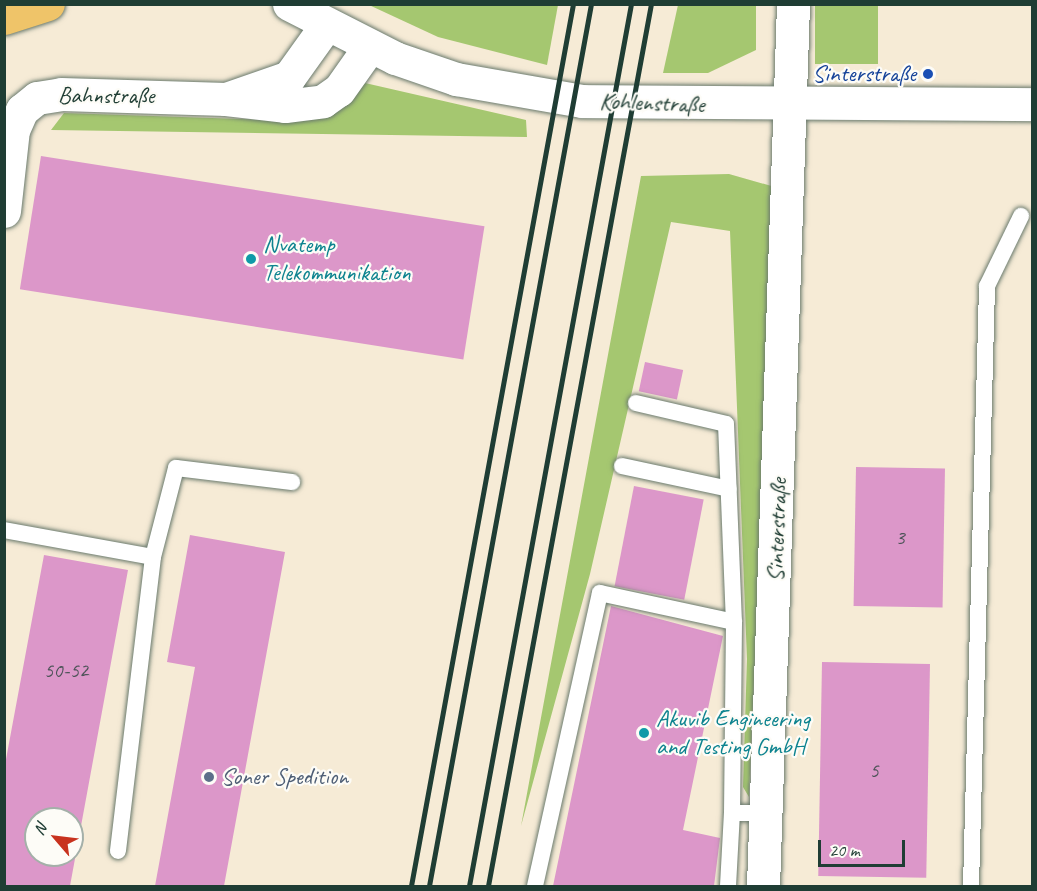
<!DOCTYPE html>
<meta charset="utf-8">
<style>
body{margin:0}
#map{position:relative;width:1037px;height:891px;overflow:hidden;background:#f6ebd6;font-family:Caveat,sans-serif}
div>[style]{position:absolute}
.green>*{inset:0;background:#a5c770;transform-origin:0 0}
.building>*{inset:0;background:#dc97c9;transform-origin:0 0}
.roads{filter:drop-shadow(0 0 2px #6a7a6d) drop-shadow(0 0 2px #6a7a6d)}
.service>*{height:16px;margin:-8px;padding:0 8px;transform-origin:8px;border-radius:8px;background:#fff}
.minor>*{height:33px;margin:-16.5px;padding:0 16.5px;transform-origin:16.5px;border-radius:16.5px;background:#fff}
.tertiary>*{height:33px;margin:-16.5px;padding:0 16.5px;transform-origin:16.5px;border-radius:16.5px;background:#fff}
.motorway>*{height:33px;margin:-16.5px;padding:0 16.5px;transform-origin:16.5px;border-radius:16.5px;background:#efc469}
.rail>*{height:4.5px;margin:-2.25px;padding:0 2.25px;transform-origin:2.25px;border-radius:2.25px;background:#1f3d34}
.dots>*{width:16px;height:16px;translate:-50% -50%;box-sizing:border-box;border:3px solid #fdfcf7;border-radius:50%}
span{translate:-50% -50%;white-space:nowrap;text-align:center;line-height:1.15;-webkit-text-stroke:4.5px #fdfcf7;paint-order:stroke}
.number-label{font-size:21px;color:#4e5459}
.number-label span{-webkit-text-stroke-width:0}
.transit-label{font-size:24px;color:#164399}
.right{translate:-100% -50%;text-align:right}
.street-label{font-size:24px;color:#1f3d34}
.culture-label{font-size:24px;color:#0d838f}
.left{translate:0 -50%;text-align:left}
.service-label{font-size:24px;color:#4e5e75}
.frame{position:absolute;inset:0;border:6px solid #1f3d34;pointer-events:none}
.north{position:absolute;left:24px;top:807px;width:60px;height:60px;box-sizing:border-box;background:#fdfcf7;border:2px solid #a4b0a9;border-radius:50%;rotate:298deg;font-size:16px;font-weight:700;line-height:24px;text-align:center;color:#1f3d34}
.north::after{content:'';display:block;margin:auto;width:21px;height:27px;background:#c8321e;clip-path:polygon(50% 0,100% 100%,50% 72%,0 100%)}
.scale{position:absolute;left:818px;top:840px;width:87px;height:27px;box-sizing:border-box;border:3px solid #1f3d34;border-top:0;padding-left:8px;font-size:18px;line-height:21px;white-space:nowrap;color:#1f3d34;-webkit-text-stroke:4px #fdfcf7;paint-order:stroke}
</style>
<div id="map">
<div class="green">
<div style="clip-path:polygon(369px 5px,558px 5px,547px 65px,438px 37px)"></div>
<div style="clip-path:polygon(678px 5px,756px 5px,756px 50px,708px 73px,663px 73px)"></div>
<div style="left:815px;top:5px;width:63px;height:59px"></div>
<div style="clip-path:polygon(365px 83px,526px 120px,527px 137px,51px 130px,64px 113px,301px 121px)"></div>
<div style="clip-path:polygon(729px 174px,775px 187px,749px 797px,743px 787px,747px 659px,730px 231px,671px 222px,590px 574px,521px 826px,641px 176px)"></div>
</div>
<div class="building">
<div style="left:41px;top:156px;width:449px;height:135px;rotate:9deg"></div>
<div style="left:645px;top:362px;width:39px;height:30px;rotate:12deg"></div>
<div style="left:856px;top:467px;width:89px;height:139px;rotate:1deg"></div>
<div style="left:634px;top:486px;width:71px;height:102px;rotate:11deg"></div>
<div style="clip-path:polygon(190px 535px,285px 552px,224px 886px,155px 886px,195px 667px,167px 662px)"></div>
<div style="clip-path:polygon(evenodd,44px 555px,128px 570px,70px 886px,4px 886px,4px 770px,44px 555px,36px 819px,72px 819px,72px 855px,36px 855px,36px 819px)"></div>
<div style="clip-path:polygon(611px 606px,723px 636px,683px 830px,720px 838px,714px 886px,553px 886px)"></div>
<div style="left:822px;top:662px;width:108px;height:214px;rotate:1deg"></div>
</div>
<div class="roads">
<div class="service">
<div style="left:636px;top:403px;width:92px;rotate:13.1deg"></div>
<div style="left:726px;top:424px;width:198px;rotate:87.7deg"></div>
<div style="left:734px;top:622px;width:191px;rotate:90.6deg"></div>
<div style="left:732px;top:813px;width:34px"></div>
<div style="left:622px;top:466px;width:109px;rotate:12.1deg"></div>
<div style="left:4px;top:530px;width:151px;rotate:10.3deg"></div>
<div style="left:153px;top:557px;width:296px;rotate:96.8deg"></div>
<div style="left:153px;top:557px;width:92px;rotate:-75.5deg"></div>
<div style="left:176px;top:468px;width:117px;rotate:6.9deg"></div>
<div style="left:535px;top:886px;width:300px;rotate:-77.5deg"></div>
<div style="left:600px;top:593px;width:137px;rotate:12.2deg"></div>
<div style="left:728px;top:886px;width:73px;rotate:-86.9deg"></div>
<div style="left:971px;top:886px;width:600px;rotate:-88.47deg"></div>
<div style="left:987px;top:286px;width:78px;rotate:-64.1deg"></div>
</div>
<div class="minor">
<div style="left:327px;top:24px;width:65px;rotate:125.6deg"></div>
<div style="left:289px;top:77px;width:67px;rotate:160.8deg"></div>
<div style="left:226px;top:99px;width:59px;rotate:6.8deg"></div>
<div style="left:285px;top:106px;width:38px;rotate:-7deg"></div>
<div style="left:323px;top:101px;width:19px;rotate:-35deg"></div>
<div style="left:339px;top:90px;width:54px;rotate:-54.8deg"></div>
<div style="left:4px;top:211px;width:81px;rotate:-83.7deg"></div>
<div style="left:13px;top:130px;width:22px;rotate:-66deg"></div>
<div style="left:22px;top:110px;width:19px;rotate:-39deg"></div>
<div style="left:37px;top:98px;width:24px;rotate:-9deg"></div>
<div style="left:61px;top:94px;width:165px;rotate:1.7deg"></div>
<div style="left:763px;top:886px;width:883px;rotate:-88.05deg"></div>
</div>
<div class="tertiary">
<div style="left:289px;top:4px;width:119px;rotate:27deg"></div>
<div style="left:395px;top:58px;width:65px;rotate:19deg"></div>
<div style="left:456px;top:79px;width:128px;rotate:9.9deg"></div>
<div style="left:582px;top:101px;width:450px;rotate:0.4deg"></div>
</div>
<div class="motorway">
<div style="left:4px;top:18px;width:46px;rotate:-17.7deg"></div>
</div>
</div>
<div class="rail">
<div style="left:411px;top:886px;width:897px;rotate:-79.59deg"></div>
<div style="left:429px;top:886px;width:897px;rotate:-79.59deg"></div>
<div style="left:469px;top:886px;width:897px;rotate:-79.59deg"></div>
<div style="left:488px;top:886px;width:897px;rotate:-79.53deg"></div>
</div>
<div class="dots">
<div style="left:928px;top:74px;background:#1a4fb4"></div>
<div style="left:251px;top:259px;background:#0f9aa8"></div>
<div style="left:644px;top:733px;background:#0f9aa8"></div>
<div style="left:209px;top:777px;background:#5c6f8a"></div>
</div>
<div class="number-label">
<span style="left:900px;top:537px">3</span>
<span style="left:66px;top:670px">50-52</span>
<span style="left:874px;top:770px">5</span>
</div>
<div class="transit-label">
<span class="right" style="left:916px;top:74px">Sinterstraße</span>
</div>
<div class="street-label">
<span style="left:106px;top:96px">Bahnstraße</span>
<span style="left:652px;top:103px;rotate:2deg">Kohlenstraße</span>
<span style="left:777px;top:530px;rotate:-88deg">Sinterstraße</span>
</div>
<div class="culture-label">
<span class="left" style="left:263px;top:259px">Nvatemp<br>Telekommunikation</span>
<span class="left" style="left:656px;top:733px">Akuvib Engineering<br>and Testing GmbH</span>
</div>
<div class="service-label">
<span class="left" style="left:221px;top:777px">Soner Spedition</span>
</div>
<div class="frame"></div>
<div class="north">N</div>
<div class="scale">20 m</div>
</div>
